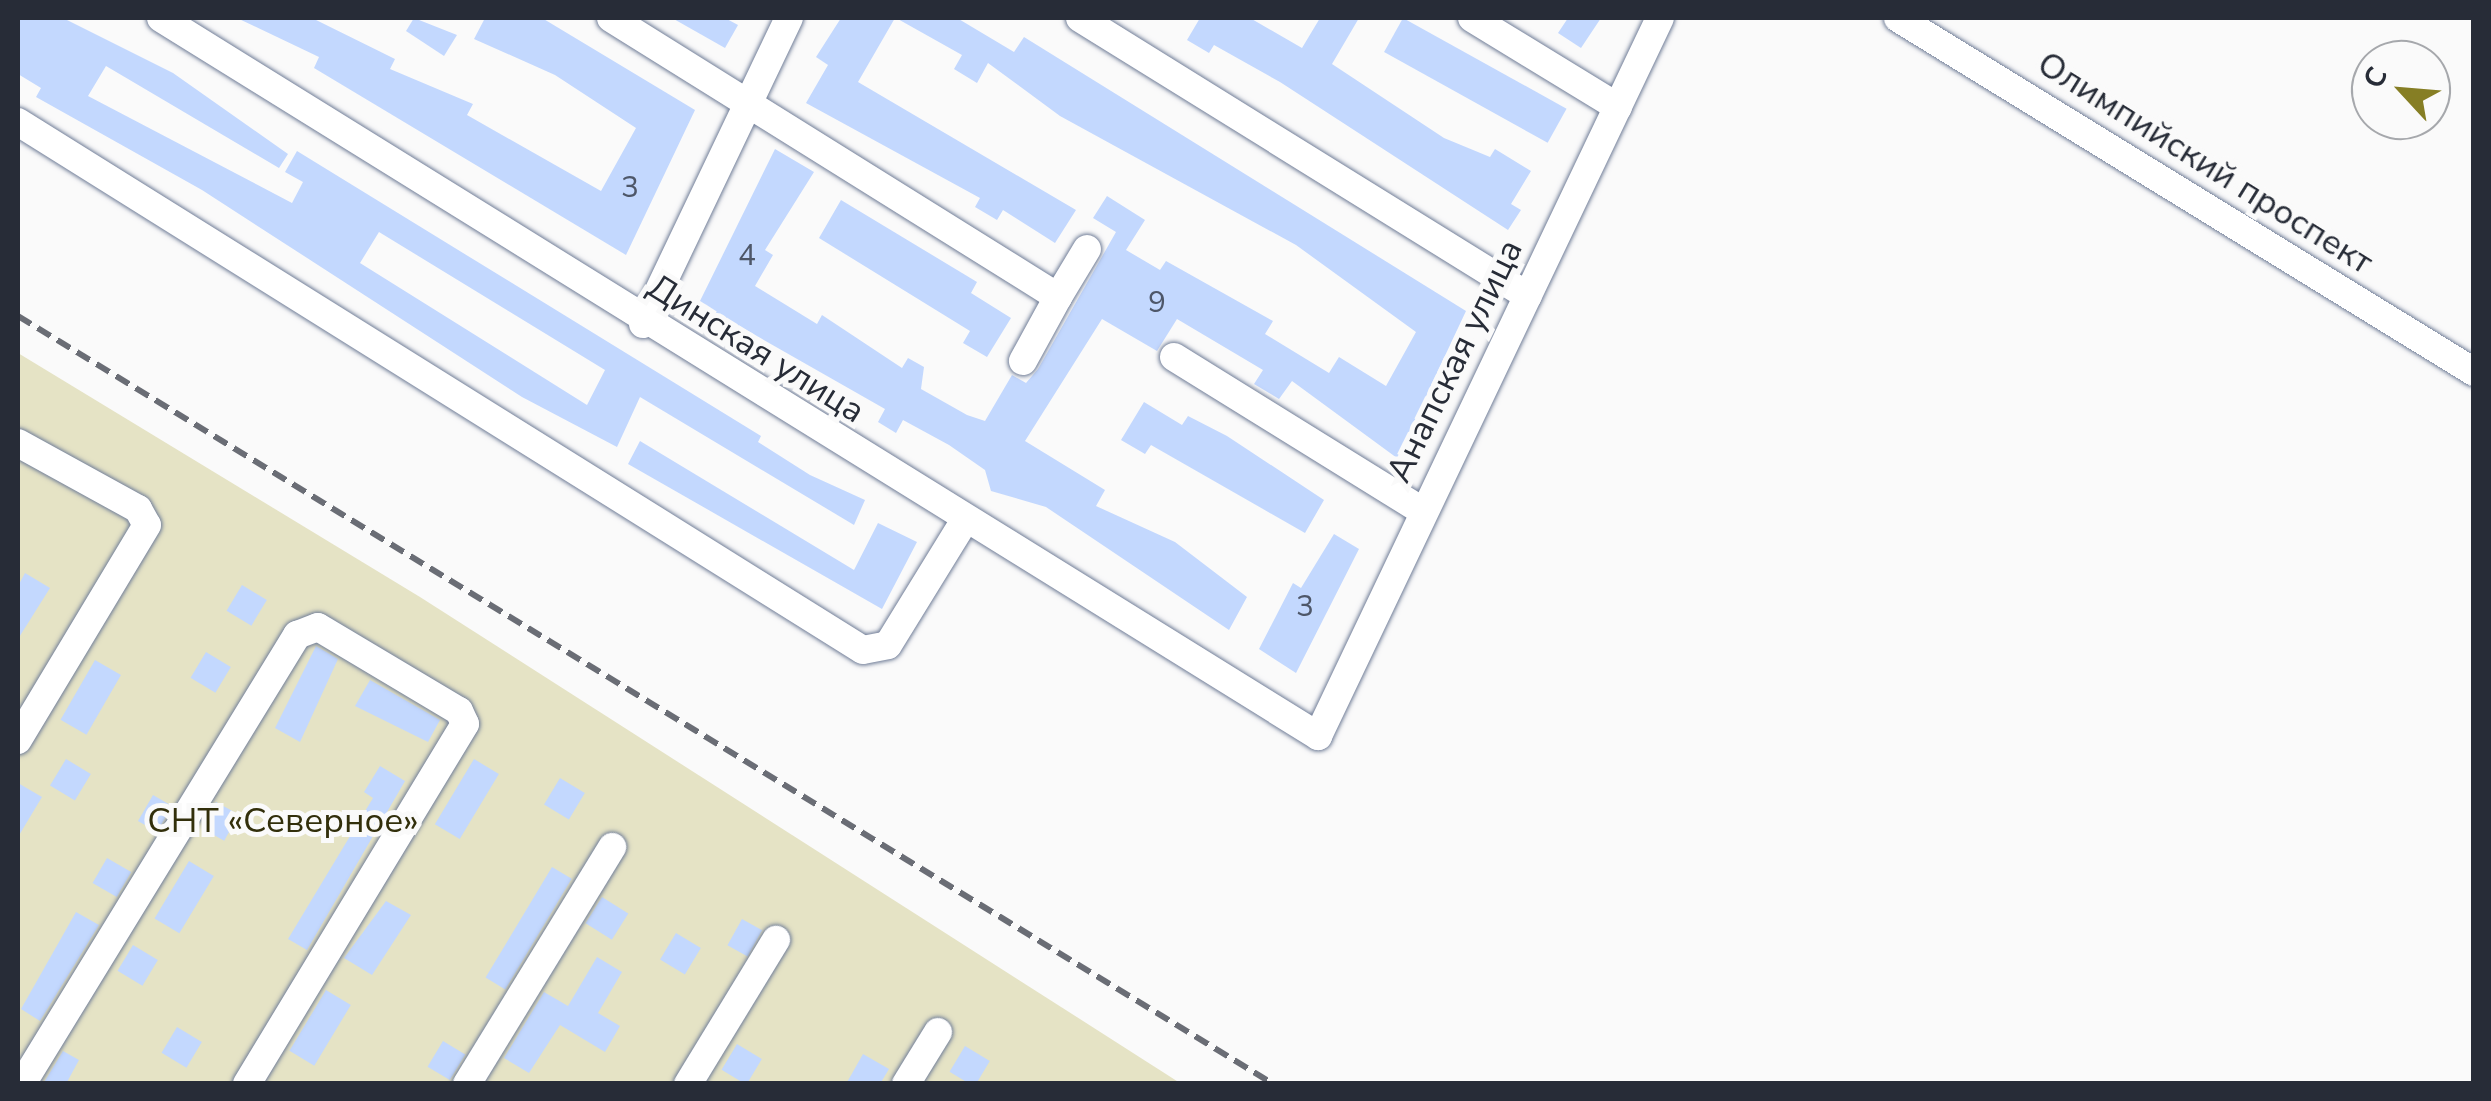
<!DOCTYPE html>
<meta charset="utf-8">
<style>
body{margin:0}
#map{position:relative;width:2491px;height:1101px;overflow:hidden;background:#fafafa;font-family:"Nunito Sans",sans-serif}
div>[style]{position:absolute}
.green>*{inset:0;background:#e5e3c5}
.building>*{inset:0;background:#c3d8fe;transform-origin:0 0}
.roads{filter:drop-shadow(0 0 2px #717e98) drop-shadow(0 0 2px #717e98)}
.minor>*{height:28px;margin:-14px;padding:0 14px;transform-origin:14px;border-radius:14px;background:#fff}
.rail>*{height:6px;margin-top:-3px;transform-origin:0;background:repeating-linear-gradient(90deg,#6a6d75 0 15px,transparent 0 23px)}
span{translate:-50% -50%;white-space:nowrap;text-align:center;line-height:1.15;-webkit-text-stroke:10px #fafafa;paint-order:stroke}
.number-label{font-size:30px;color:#4e5769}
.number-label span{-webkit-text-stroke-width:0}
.street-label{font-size:35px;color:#272c37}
.park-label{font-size:35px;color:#322f0b}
.frame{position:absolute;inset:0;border:20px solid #272c37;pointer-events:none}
.north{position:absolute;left:2351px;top:40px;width:100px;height:100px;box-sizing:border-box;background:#fafafa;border:2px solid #a6a8ac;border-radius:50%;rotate:296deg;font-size:28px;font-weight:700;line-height:40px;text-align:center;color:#272c37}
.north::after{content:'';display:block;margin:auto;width:35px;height:45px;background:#867e24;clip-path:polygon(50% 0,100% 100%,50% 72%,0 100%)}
</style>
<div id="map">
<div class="green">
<div style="clip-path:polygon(18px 353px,420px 597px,1180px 1083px,18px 1083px)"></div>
</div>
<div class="building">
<div style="clip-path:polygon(evenodd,18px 18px,63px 18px,173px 73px,288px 154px,279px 168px,106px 66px,88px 96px,292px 203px,303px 182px,285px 172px,297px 151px,761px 436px,758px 442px,810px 475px,865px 500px,854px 525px,640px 397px,617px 447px,522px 397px,202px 190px,36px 97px,41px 88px,18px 74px,18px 18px,379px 232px,605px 370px,587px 405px,360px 263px,379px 232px)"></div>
<div style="clip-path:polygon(237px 18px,312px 18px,395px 59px,390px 69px,473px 104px,467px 115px,601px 191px,636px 128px,555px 75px,474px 39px,485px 18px,542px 18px,695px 110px,626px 255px,314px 68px,319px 57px)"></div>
<div style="clip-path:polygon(414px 18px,457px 35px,444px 56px,406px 31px)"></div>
<div style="clip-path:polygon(672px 18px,725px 18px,738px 25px,725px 48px)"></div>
<div style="clip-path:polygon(841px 18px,895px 18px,858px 82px,1076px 210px,1055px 243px,1003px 210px,997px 220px,975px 207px,980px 198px,806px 103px,828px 65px,816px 57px)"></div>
<div style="clip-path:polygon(896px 18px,957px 18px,1014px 52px,1024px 37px,1466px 311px,1397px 458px,1292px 381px,1279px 399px,1254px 384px,1263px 370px,1177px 319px,1157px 351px,1102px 319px,1025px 441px,1105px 490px,1096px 506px,1175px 542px,1247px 597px,1229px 630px,1046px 507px,991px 491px,985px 470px,949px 445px,903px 420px,896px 433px,878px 422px,885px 409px,699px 303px,775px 149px,814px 172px,765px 250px,773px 255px,755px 286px,817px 324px,822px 315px,902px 368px,908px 358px,924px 367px,921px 389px,967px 415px,985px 421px,1012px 375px,1026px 383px,1038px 369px,1116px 232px,1093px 218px,1107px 196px,1145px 220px,1126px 250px,1160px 270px,1166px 261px,1273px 321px,1265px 334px,1329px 373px,1339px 357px,1386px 386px,1416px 332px,1296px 245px,1060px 116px,988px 63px,977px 83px,954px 69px,962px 55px)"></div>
<div style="clip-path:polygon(1200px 18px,1250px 18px,1302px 48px,1320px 18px,1359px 18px,1332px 64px,1444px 138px,1490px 157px,1495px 149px,1531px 171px,1511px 204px,1521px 210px,1508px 230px,1280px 82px,1214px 45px,1209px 53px,1187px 40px)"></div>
<div style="left:1403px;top:18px;width:187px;height:39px;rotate:29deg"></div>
<div style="clip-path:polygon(1568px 18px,1601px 18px,1581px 48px,1558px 33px)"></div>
<div style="clip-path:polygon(841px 200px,977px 282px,971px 293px,1011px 318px,987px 357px,963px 343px,970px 331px,819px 238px)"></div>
<div style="clip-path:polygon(1144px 402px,1182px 425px,1188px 416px,1227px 436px,1324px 500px,1305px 533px,1151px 445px,1145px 454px,1121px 440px)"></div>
<div style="clip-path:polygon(640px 441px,854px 570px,878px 523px,917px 542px,882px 609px,628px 464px)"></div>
<div style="clip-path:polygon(1334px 534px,1359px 549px,1296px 673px,1259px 649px,1293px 583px,1301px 588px)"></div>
<div style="clip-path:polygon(25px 573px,50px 588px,18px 639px,18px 586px)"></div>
<div style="left:242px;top:585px;width:29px;height:30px;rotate:31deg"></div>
<div style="clip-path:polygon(316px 646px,338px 659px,300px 742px,275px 728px)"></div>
<div style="left:206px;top:652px;width:29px;height:30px;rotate:31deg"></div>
<div style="left:95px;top:660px;width:30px;height:69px;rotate:30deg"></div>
<div style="clip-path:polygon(370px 680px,440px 720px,428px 742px,355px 706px)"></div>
<div style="left:66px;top:759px;width:29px;height:31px;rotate:31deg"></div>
<div style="left:474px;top:759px;width:29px;height:76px;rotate:31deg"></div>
<div style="clip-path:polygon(380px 766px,405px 781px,307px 950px,288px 939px,373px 798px,364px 792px)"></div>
<div style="left:560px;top:778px;width:29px;height:31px;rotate:31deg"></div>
<div style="clip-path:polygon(18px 783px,42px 797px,18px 837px)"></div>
<div style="left:153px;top:795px;width:22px;height:30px;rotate:30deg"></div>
<div style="left:216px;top:802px;width:26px;height:30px;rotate:29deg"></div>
<div style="left:107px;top:858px;width:28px;height:29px;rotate:30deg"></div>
<div style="left:189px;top:861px;width:29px;height:67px;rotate:31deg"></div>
<div style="left:552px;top:867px;width:23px;height:129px;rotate:31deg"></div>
<div style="left:602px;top:897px;width:31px;height:31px;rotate:32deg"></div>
<div style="clip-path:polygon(386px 901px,411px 915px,372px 975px,344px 958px)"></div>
<div style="clip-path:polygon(76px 912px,99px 925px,40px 1021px,21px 1009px)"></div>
<div style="left:742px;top:919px;width:23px;height:30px;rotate:29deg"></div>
<div style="left:676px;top:933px;width:29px;height:31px;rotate:31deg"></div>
<div style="left:133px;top:945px;width:29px;height:30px;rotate:31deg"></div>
<div style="clip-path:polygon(597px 957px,622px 972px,598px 1013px,620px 1026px,605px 1052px,560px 1025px,529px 1073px,504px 1058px,544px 992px,568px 1006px)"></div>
<div style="left:326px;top:990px;width:29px;height:71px;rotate:31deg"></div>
<div style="left:177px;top:1027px;width:29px;height:30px;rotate:31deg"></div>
<div style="left:443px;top:1041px;width:26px;height:30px;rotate:31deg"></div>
<div style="left:737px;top:1044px;width:29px;height:30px;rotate:31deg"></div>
<div style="left:965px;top:1046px;width:29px;height:30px;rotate:31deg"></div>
<div style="clip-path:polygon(63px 1051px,79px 1060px,66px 1084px,43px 1084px)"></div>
<div style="clip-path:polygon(863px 1054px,889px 1069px,880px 1084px,846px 1084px)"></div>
</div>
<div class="roads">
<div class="minor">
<div style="left:161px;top:18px;width:1362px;rotate:31.82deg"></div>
<div style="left:1318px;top:736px;width:795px;rotate:-64.53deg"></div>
<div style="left:611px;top:18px;width:527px;rotate:31.97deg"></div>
<div style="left:1058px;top:297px;width:73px;rotate:118.7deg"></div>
<div style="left:1080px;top:18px;width:527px;rotate:31.82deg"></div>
<div style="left:1472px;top:18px;width:171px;rotate:31.4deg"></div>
<div style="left:1898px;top:18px;width:676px;rotate:31.57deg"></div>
<div style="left:18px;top:122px;width:996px;rotate:32deg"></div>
<div style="left:863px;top:650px;width:25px;rotate:-11deg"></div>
<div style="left:888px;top:645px;width:147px;rotate:-58.4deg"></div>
<div style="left:1058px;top:297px;width:56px;rotate:-58.9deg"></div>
<div style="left:643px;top:324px;width:339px;rotate:-64.5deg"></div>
<div style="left:1174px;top:357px;width:294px;rotate:31.8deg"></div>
<div style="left:18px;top:443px;width:137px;rotate:28.8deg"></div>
<div style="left:138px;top:509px;width:18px;rotate:61deg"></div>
<div style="left:147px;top:525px;width:251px;rotate:121deg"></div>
<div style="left:22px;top:1084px;width:527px;rotate:-58.51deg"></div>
<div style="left:297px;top:635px;width:22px;rotate:-21deg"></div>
<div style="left:318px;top:627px;width:164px;rotate:30.8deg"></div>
<div style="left:459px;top:711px;width:14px;rotate:65deg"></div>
<div style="left:465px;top:724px;width:421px;rotate:121.2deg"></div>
<div style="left:467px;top:1084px;width:278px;rotate:-58.5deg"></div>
<div style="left:688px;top:1084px;width:169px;rotate:-58.6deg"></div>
<div style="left:906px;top:1084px;width:61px;rotate:-58.4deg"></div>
</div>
</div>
<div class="rail">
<div style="left:18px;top:316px;width:1471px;rotate:31.46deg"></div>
</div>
<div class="number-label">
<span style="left:630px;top:188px">3</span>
<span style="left:747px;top:256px">4</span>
<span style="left:1157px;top:303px">9</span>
<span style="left:1305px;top:607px">3</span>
</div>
<div class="street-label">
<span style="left:2205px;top:163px;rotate:32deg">Олимпийский проспект</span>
<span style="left:756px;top:349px;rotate:32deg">Динская улица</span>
<span style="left:1455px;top:361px;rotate:-64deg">Анапская улица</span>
</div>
<div class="park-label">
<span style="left:283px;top:821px">СНТ «Северное»</span>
</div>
<div class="frame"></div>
<div class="north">С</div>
</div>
